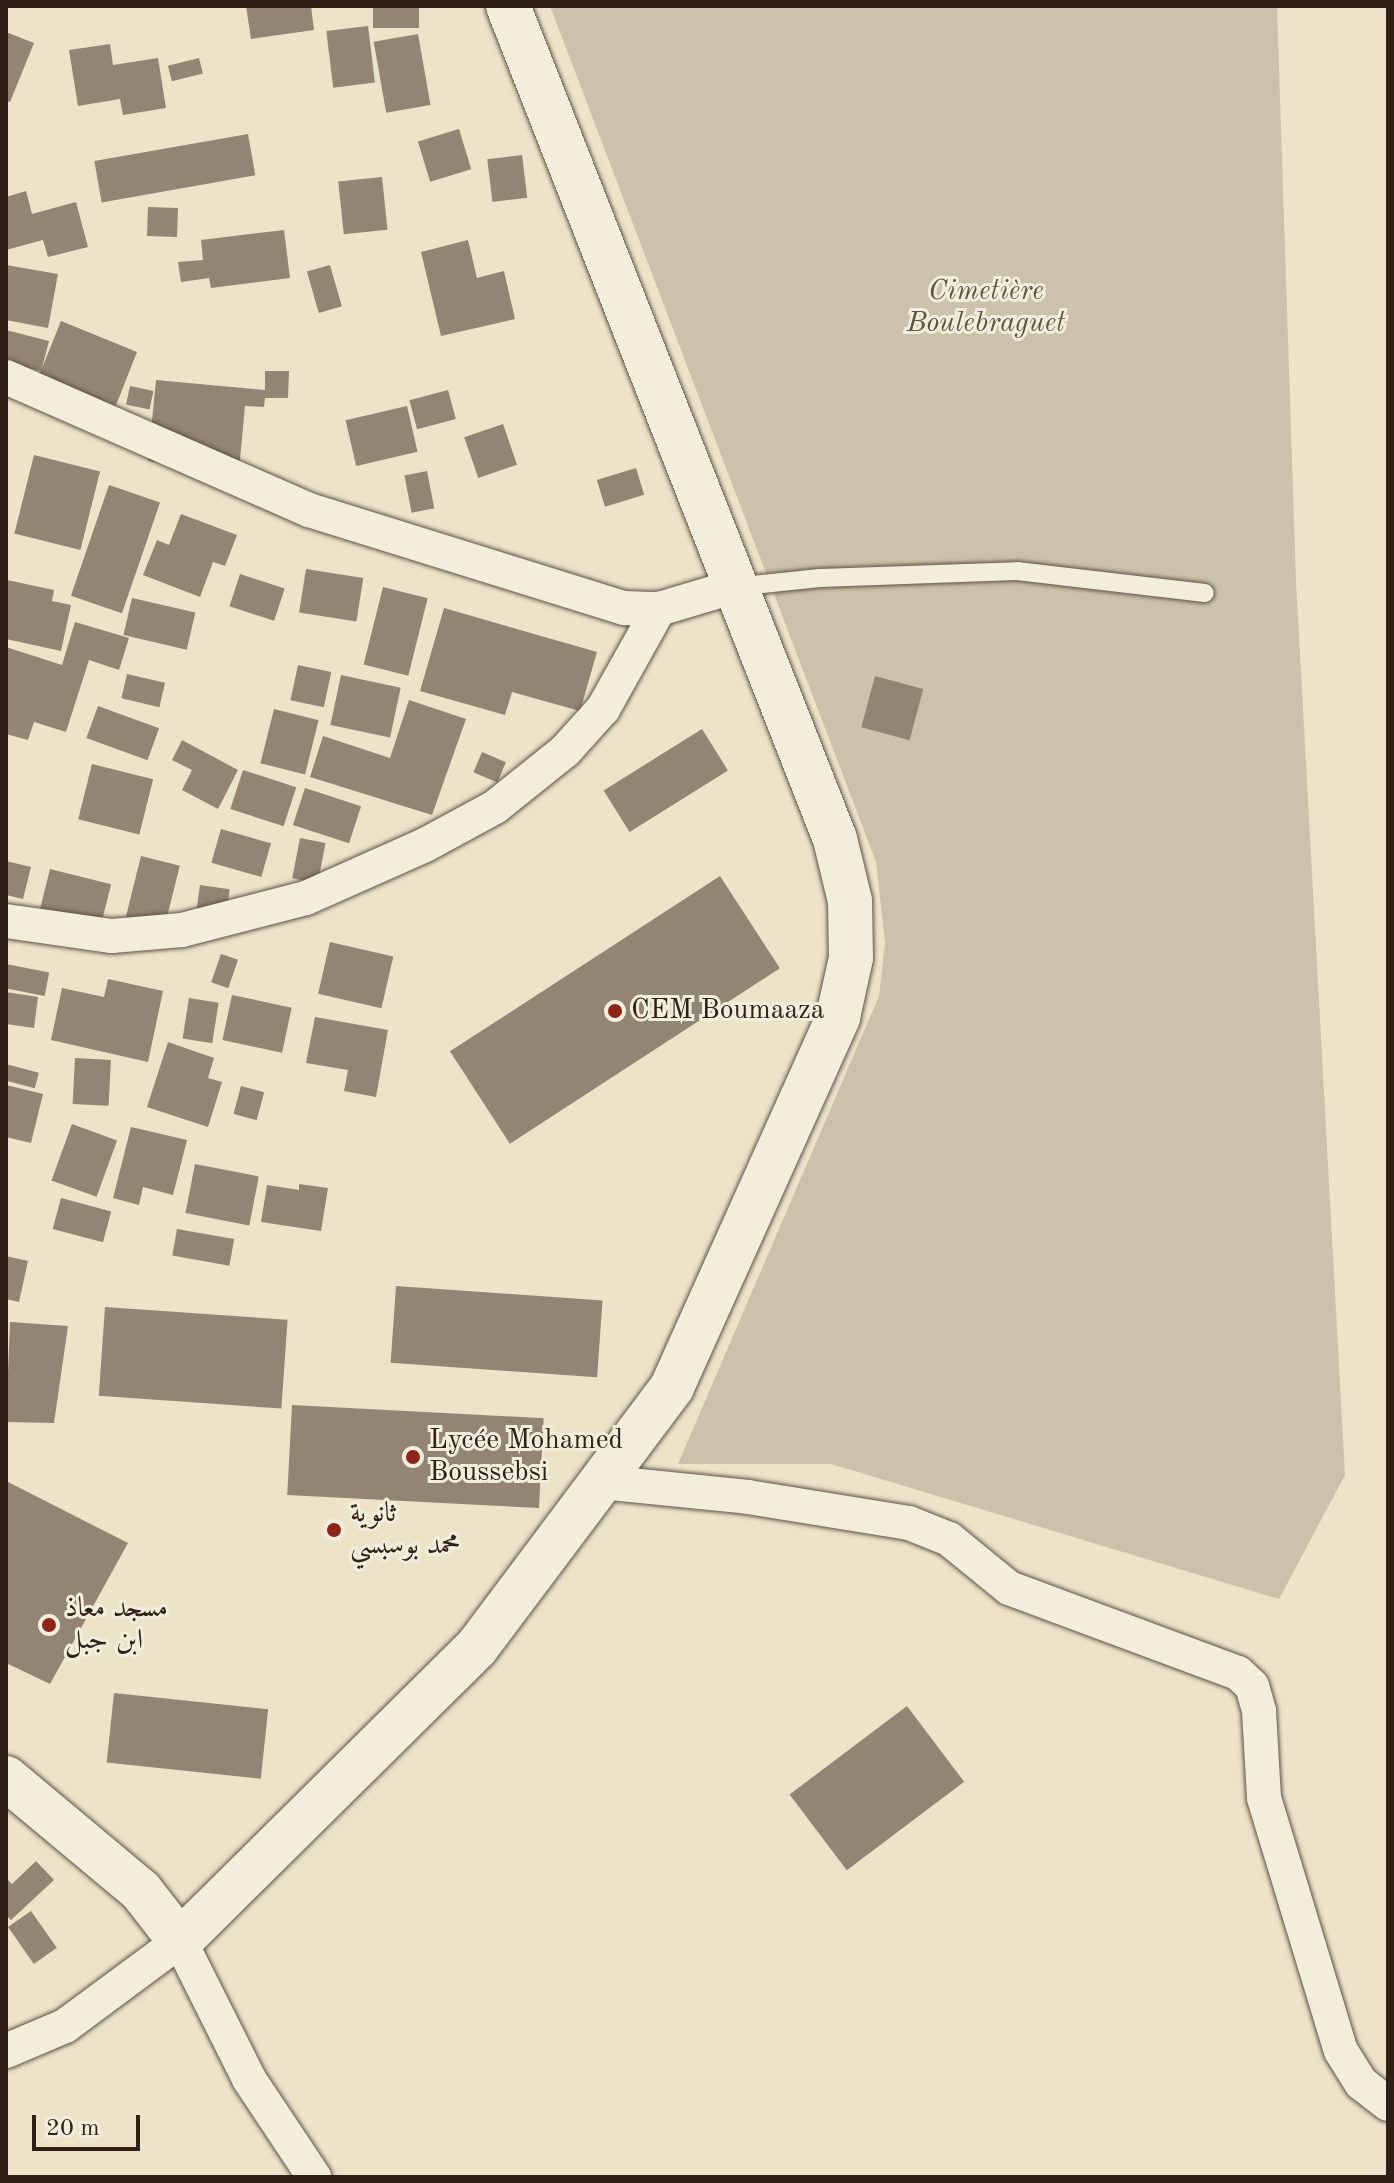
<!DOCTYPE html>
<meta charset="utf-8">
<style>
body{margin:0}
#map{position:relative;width:1394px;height:2183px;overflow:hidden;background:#ece3c9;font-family:"Old Standard TT",Amiri,serif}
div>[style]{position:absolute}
.green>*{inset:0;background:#ccc2ab}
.building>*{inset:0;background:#928574;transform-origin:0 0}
.roads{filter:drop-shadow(0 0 2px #5f5144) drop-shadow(0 0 2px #5f5144)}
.lane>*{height:18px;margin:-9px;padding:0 9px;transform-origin:9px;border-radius:9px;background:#f3eddc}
.street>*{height:34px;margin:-17px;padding:0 17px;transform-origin:17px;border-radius:17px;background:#f3eddc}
.secondary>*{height:44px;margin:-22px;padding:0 22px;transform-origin:22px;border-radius:22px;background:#f3eddc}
.dots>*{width:22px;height:22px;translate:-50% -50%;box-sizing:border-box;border:4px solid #f3eddc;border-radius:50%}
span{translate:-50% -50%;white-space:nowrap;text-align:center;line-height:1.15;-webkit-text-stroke:6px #f3eddc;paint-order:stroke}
.park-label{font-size:28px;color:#5f5143;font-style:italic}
.poi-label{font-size:28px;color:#302017}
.left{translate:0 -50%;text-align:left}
.frame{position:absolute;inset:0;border:8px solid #302017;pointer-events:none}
.scale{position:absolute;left:32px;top:2115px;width:108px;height:36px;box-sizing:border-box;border:4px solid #302017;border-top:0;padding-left:10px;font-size:24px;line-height:28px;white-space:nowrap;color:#302017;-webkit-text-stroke:6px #f3eddc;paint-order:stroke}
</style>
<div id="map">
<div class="green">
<div style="clip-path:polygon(550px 6px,1277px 6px,1296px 581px,1345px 1475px,1279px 1599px,831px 1464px,678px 1464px,879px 996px,885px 943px,876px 862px)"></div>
</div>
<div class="building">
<div style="clip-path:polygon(246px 6px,311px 6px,314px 30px,251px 39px)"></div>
<div style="left:373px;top:6px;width:46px;height:22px"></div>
<div style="left:368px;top:26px;width:57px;height:42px;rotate:83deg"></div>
<div style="clip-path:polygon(6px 32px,34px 43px,10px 102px,6px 101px)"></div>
<div style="left:418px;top:34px;width:72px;height:45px;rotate:80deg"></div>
<div style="clip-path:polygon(110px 44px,113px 65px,158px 58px,166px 108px,123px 115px,120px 99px,78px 106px,69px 50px)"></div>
<div style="left:199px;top:58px;width:16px;height:32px;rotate:76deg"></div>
<div style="left:459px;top:129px;width:42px;height:43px;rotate:73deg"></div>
<div style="left:248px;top:134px;width:42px;height:156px;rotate:80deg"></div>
<div style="left:522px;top:155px;width:43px;height:35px;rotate:83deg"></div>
<div style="left:382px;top:177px;width:53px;height:44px;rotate:84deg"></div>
<div style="clip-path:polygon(26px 191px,32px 214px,76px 202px,88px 247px,48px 257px,43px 240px,6px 250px,6px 197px)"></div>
<div style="left:148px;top:207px;width:30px;height:29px;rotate:2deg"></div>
<div style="clip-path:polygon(284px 230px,290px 278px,211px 288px,209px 278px,181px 282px,178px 262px,203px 260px,201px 240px)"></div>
<div style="clip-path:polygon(468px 240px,477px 278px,504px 271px,515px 319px,441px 336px,421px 252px)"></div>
<div style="clip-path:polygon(6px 265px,58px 274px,48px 328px,6px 320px)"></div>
<div style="left:330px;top:265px;width:43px;height:24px;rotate:74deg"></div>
<div style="clip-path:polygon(61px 321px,137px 352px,113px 413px,37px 382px,41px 371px,6px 363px,6px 330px,49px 341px,42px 368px)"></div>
<div style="clip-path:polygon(265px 371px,289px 371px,288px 398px,265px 398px,264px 407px,245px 406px,239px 470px,148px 461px,156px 380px,265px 390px)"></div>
<div style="left:130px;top:386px;width:24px;height:19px;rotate:12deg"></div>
<div style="left:448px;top:390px;width:30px;height:40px;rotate:75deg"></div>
<div style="left:407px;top:406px;width:47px;height:63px;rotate:77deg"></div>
<div style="left:503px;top:424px;width:43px;height:41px;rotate:71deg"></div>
<div style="left:34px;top:455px;width:68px;height:81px;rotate:14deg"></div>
<div style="left:636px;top:468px;width:28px;height:41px;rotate:73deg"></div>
<div style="left:427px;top:471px;width:38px;height:23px;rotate:79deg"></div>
<div style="left:109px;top:485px;width:54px;height:117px;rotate:19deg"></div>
<div style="clip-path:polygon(181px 514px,237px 535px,225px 566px,213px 562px,200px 597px,143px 575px,157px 540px,169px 545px)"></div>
<div style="left:306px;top:569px;width:58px;height:44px;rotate:9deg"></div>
<div style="left:240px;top:574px;width:47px;height:34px;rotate:18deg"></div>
<div style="clip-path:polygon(7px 580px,54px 590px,52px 601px,71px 605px,61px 651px,6px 639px)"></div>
<div style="left:383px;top:587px;width:46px;height:80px;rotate:14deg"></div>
<div style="left:132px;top:598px;width:65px;height:38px;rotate:13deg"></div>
<div style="clip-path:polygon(444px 608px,597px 652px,580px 711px,512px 692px,505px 715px,420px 691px)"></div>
<div style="clip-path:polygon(75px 622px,129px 638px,119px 670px,89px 660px,66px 732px,34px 722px,28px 740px,6px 734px,6px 647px,62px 665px)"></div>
<div style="left:298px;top:665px;width:34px;height:36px;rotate:12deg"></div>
<div style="left:127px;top:674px;width:39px;height:25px;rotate:13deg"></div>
<div style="left:341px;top:675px;width:61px;height:51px;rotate:12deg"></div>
<div style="left:875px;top:676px;width:50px;height:53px;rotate:15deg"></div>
<div style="clip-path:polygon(409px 700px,466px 719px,432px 815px,310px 777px,323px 736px,390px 758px)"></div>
<div style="left:98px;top:706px;width:65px;height:34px;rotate:20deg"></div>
<div style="left:274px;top:709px;width:46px;height:56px;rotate:14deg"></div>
<div style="left:702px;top:729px;width:49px;height:116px;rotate:58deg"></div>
<div style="clip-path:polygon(182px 740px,238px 770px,218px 809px,182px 790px,192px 770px,172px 760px)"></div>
<div style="left:482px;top:752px;width:26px;height:22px;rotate:23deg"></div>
<div style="left:92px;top:764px;width:63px;height:57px;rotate:14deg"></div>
<div style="left:243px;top:770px;width:56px;height:41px;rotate:18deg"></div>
<div style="left:305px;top:788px;width:59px;height:39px;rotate:18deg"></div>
<div style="left:221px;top:829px;width:52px;height:35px;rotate:16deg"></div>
<div style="left:300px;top:838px;width:26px;height:41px;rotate:11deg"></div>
<div style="left:141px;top:856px;width:40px;height:68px;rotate:14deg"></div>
<div style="clip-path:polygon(6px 861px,31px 867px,23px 899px,6px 895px)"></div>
<div style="left:50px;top:869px;width:63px;height:42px;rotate:14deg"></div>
<div style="left:720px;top:876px;width:110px;height:322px;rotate:57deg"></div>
<div style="left:200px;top:885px;width:30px;height:29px;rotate:8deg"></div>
<div style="left:330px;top:942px;width:65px;height:53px;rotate:13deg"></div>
<div style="left:221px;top:954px;width:18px;height:30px;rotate:19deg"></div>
<div style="left:6px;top:964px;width:44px;height:24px;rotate:11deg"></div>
<div style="clip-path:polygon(108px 979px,163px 991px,148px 1062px,51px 1040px,62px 988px,104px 997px)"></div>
<div style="clip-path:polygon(6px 992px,38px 997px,34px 1028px,6px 1024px)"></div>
<div style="left:232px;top:995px;width:61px;height:46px;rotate:12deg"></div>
<div style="left:189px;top:998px;width:30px;height:41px;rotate:9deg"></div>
<div style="clip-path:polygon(315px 1017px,388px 1030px,376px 1097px,344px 1091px,348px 1070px,306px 1063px)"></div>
<div style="clip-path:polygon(168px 1042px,214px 1058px,208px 1078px,222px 1082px,208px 1127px,147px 1107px)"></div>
<div style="left:75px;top:1058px;width:36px;height:46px;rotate:3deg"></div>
<div style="left:6px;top:1064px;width:34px;height:16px;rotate:15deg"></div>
<div style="clip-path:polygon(6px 1085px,43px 1094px,31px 1143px,6px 1137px)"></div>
<div style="left:241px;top:1086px;width:24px;height:29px;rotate:15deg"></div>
<div style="left:72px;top:1124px;width:48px;height:60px;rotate:20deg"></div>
<div style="clip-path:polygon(131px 1127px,187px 1140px,173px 1195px,143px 1187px,139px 1205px,113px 1198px)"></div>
<div style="left:195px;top:1164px;width:65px;height:50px;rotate:11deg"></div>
<div style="clip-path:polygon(299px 1184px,328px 1188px,321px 1231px,261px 1222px,267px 1185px,299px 1190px)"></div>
<div style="left:61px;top:1198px;width:52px;height:32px;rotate:15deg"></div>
<div style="left:177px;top:1229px;width:58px;height:27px;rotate:10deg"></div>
<div style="clip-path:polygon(6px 1256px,28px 1261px,19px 1302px,6px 1299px)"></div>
<div style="left:396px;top:1286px;width:207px;height:77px;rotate:4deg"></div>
<div style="left:105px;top:1307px;width:183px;height:89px;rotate:4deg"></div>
<div style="clip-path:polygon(10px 1322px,68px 1326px,54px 1423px,6px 1422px)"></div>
<div style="left:292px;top:1405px;width:252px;height:90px;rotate:3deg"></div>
<div style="clip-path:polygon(6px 1481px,128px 1543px,50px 1684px,6px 1663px)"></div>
<div style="left:114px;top:1693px;width:155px;height:70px;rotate:6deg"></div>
<div style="left:907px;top:1706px;width:95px;height:147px;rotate:53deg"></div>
<div style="clip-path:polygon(36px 1861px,54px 1880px,11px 1920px,6px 1915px,6px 1878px,12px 1884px)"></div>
<div style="left:31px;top:1911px;width:45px;height:28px;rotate:55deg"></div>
</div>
<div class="roads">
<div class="lane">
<div style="left:734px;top:587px;width:86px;rotate:-6deg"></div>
<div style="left:820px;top:578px;width:197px;rotate:-2deg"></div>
<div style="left:1017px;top:571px;width:189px;rotate:6.7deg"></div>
</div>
<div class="street">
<div style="left:6px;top:377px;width:331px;rotate:23.7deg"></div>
<div style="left:309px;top:510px;width:330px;rotate:17.3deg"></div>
<div style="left:624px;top:608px;width:35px;rotate:2deg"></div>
<div style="left:659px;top:609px;width:77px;rotate:-16.6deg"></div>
<div style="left:6px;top:921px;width:107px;rotate:8.1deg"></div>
<div style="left:112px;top:936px;width:70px;rotate:-4.9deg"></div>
<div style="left:182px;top:930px;width:128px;rotate:-14.5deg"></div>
<div style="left:306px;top:898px;width:130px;rotate:-24deg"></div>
<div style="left:425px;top:845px;width:80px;rotate:-28.5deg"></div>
<div style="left:495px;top:807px;width:90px;rotate:-38.7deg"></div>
<div style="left:565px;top:751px;width:57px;rotate:-47.9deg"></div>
<div style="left:603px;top:709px;width:115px;rotate:-60.8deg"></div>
<div style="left:601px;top:1482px;width:148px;rotate:5.8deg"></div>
<div style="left:748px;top:1497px;width:163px;rotate:9.2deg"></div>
<div style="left:909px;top:1523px;width:43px;rotate:21.8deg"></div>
<div style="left:949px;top:1539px;width:77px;rotate:39.2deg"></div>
<div style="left:1009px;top:1588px;width:244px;rotate:20.4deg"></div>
<div style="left:1238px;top:1673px;width:19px;rotate:43deg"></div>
<div style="left:1252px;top:1686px;width:26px;rotate:74deg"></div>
<div style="left:1259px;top:1711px;width:87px;rotate:86.7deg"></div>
<div style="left:1264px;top:1798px;width:264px;rotate:73.1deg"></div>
<div style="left:1341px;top:2051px;width:38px;rotate:58deg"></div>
<div style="left:1361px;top:2083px;width:34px;rotate:38deg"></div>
<div style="left:6px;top:2051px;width:64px;rotate:-23deg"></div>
<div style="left:65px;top:2026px;width:143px;rotate:-36.5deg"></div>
<div style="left:180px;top:1941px;width:154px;rotate:63.4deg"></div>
<div style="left:249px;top:2079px;width:118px;rotate:56.4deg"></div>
</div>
<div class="secondary">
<div style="left:6px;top:1778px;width:176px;rotate:39.9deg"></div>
<div style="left:141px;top:1891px;width:63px;rotate:52deg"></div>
<div style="left:180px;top:1941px;width:418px;rotate:-44.7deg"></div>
<div style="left:477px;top:1647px;width:325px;rotate:-53.1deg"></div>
<div style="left:672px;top:1387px;width:406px;rotate:-65.8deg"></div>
<div style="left:838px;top:1017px;width:60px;rotate:-77.6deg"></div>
<div style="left:851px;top:958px;width:57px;rotate:-91deg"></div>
<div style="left:850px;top:901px;width:64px;rotate:-103.6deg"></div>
<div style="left:835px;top:839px;width:895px;rotate:-111.43deg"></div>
</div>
</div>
<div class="dots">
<div style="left:615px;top:1011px;background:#8f2418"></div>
<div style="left:413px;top:1457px;background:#8f2418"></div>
<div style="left:334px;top:1530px;background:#8f2418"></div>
<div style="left:49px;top:1625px;background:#8f2418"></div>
</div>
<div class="park-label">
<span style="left:986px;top:308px">Cimetière<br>Boulebraguet</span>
</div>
<div class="poi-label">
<span class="left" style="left:631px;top:1011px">CEM Boumaaza</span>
<span class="left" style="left:429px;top:1457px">Lycée Mohamed<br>Boussebsi</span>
<span class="left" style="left:350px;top:1530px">ثانوية<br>محمد بوسبسي</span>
<span class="left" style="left:65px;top:1625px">مسجد معاذ<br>ابن جبل</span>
</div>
<div class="frame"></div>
<div class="scale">20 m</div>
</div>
